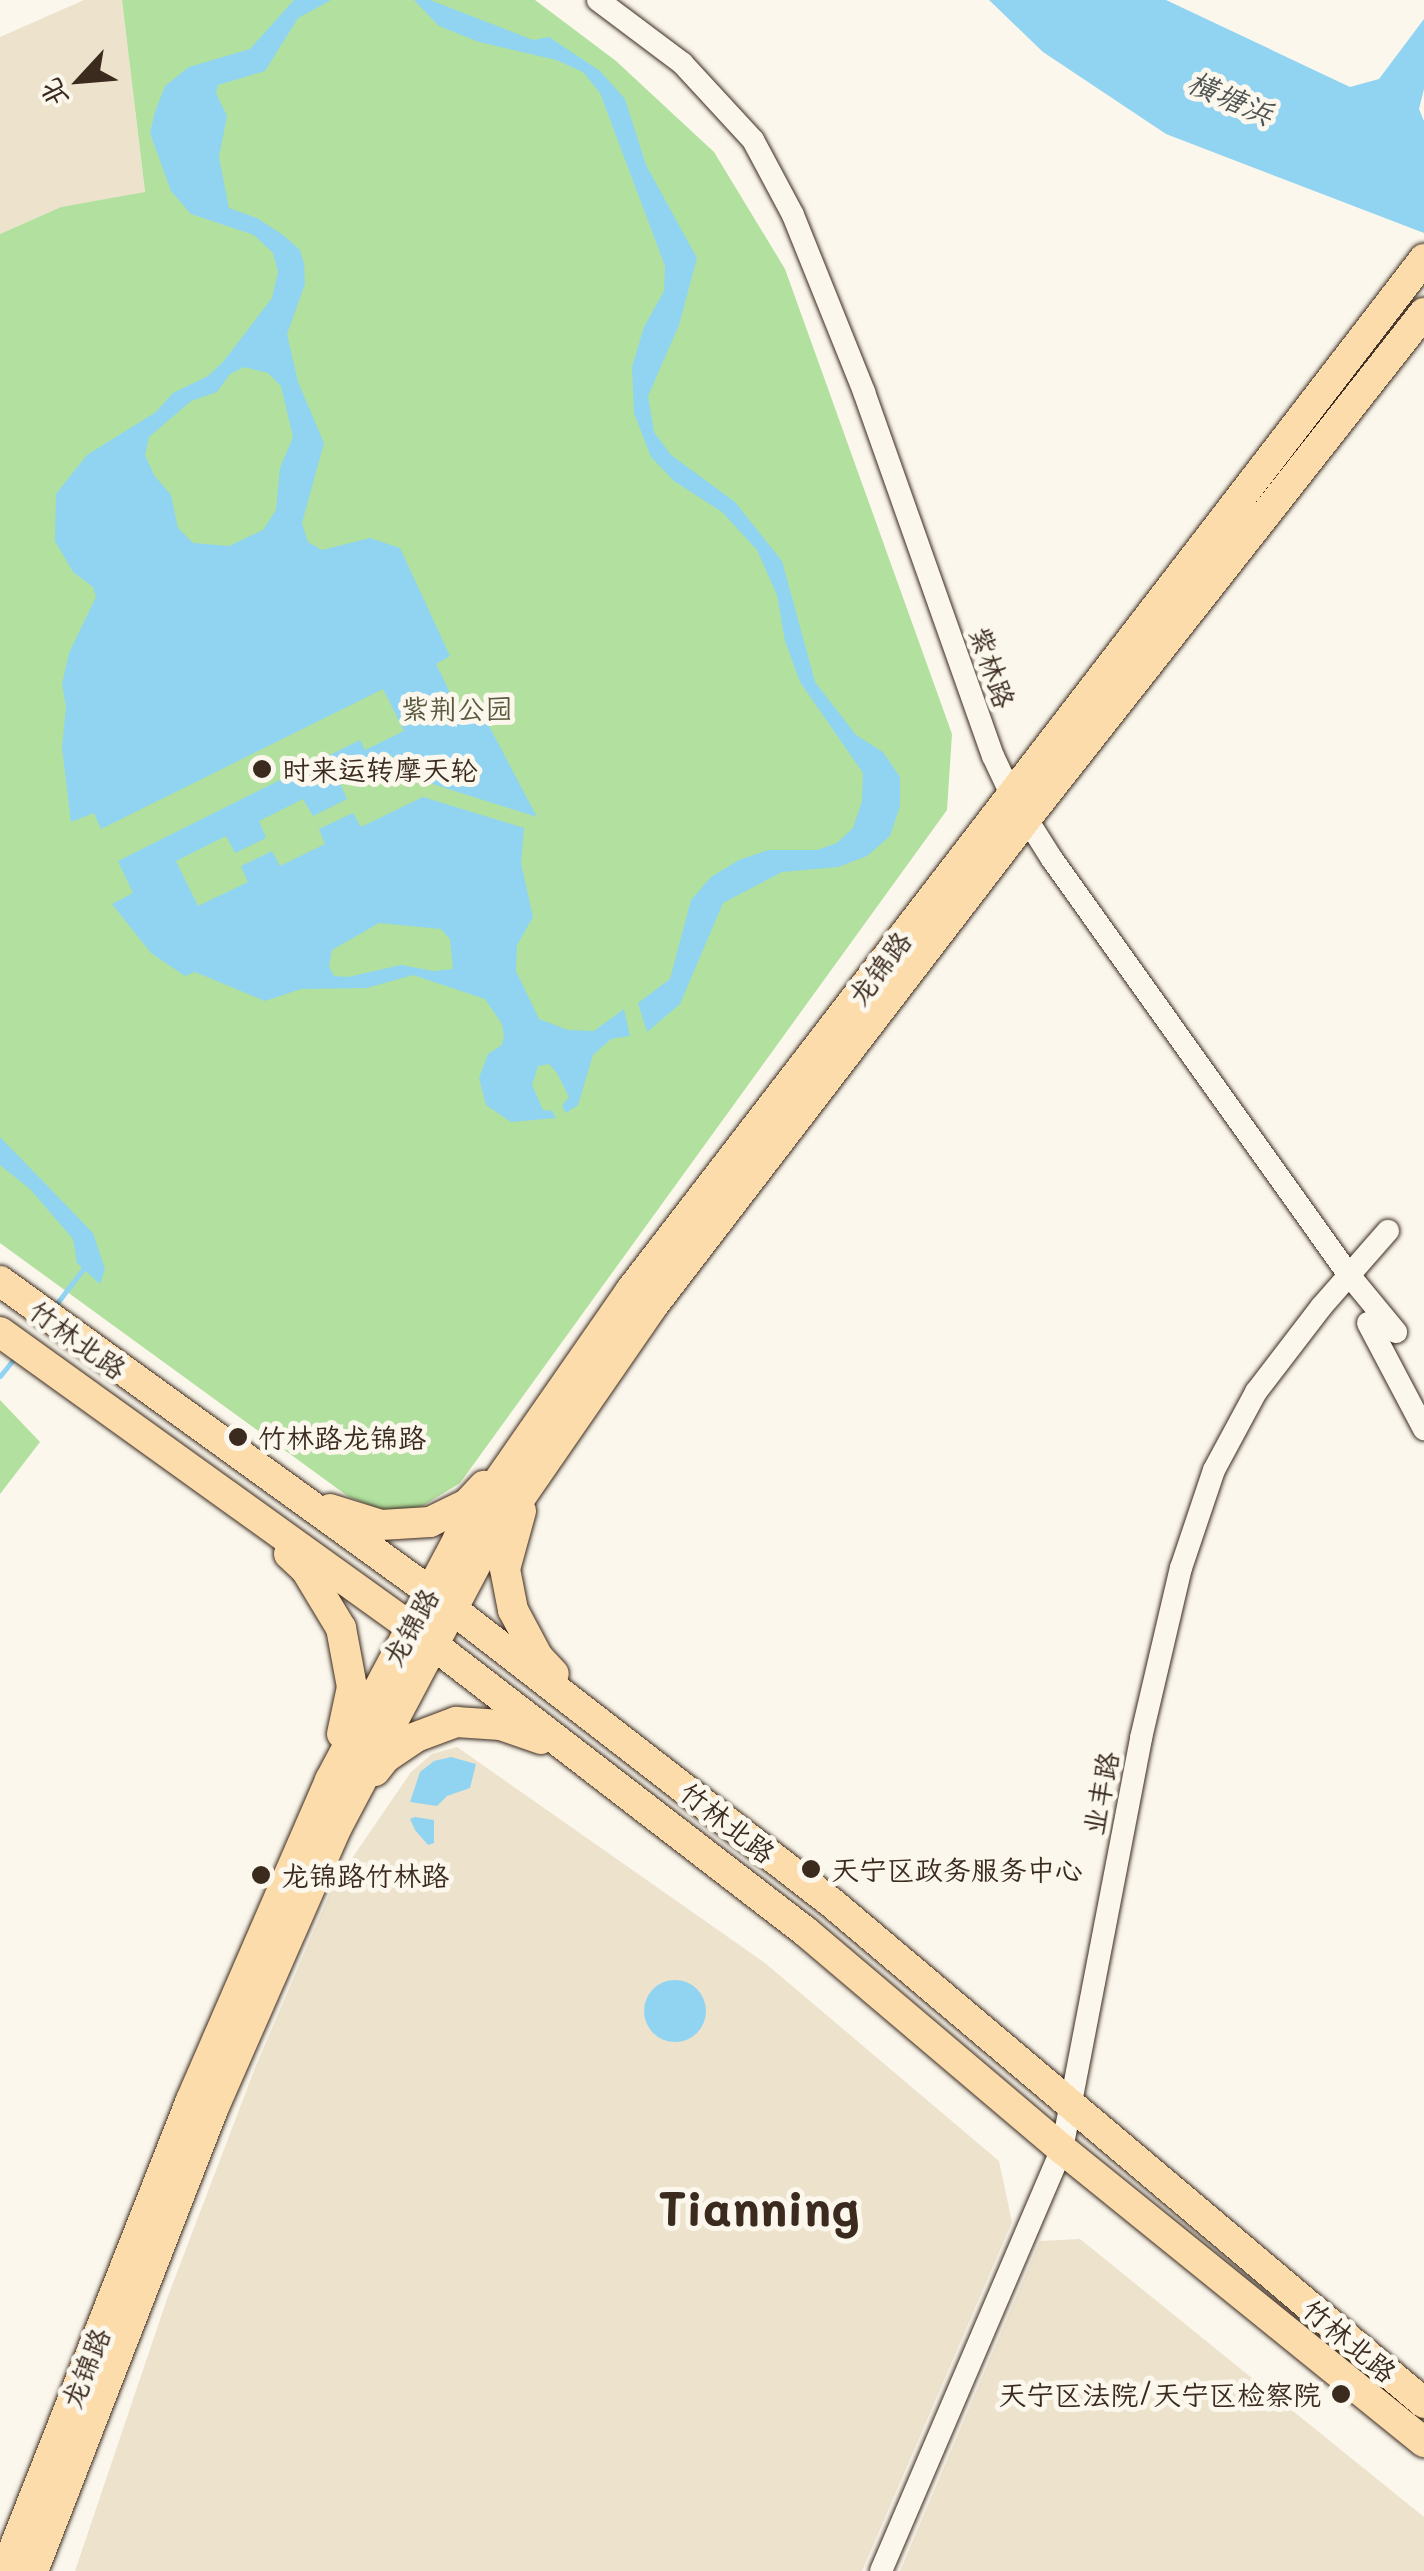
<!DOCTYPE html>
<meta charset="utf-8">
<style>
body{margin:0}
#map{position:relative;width:1424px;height:2571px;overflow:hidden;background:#fbf7ec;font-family:Mali,"LXGW WenKai TC",sans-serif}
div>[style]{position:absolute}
.built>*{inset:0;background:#ede2cc}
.green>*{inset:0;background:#b1e09f}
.water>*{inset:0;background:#90d4f2}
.round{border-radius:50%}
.stream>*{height:5px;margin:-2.5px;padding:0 2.5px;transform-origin:2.5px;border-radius:2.5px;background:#90d4f2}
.roads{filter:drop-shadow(0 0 2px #3b2a1e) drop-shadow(0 0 2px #3b2a1e)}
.minor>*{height:22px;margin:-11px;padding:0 11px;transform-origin:11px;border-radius:11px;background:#fbf7ec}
.major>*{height:30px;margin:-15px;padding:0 15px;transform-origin:15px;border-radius:15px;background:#fddcac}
.dots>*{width:28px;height:28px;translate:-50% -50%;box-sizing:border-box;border:5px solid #fbf7ec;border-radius:50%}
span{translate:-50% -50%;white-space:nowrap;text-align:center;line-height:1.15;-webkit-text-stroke:10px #fbf7ec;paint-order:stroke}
.street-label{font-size:28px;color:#3b2a1e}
.park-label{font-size:28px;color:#58583e}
.poi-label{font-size:28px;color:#3b2a1e}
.left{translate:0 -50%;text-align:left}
.right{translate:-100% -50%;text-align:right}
.water-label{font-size:30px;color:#505453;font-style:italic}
.town-label{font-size:48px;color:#3b2a1e;font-weight:700}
.north{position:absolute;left:30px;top:30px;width:100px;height:100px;-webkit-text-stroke:8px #fbf7ec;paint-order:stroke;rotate:244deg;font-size:28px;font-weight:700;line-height:40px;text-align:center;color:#3b2a1e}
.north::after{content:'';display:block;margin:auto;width:35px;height:45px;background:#3b2a1e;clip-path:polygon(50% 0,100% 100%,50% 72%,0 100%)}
</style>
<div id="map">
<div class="built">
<div style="clip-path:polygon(84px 0,122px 0,145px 193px,61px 207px,0 234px,0 37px)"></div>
<div style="clip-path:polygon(457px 1747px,765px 1963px,999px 2161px,1012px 2222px,862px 2571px,75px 2571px,168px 2296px,255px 2068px,333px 1886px,411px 1772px,432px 1754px)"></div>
<div style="clip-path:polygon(1080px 2239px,1424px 2517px,1424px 2571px,900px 2571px,1040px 2241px)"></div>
</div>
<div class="green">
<div style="clip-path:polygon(122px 0,535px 0,616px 61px,714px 152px,785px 269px,952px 734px,947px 810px,460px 1483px,421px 1507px,391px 1513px,349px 1497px,0 1243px,0 234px,61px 207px,145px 192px)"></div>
<div style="clip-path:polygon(0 1400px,40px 1442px,0 1494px)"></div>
</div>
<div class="water">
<div style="clip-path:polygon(evenodd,294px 0,331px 0,298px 18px,265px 71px,218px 85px,216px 93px,227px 116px,219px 157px,229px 208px,257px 218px,283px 235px,300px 250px,304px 264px,305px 284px,287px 334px,298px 382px,324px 443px,302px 523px,308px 542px,322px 550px,370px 538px,400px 548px,450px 656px,436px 664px,461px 715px,479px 707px,537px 817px,401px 774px,391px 755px,339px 781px,347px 799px,313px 816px,303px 799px,259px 821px,266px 838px,235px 853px,226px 836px,176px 861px,198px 906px,248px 882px,241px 866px,272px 851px,280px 866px,325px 844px,319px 829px,353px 813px,361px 827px,423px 797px,524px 828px,521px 863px,533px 917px,517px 945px,516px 971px,539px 1019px,568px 1030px,594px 1031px,624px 1009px,630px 1036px,611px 1039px,593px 1055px,578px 1105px,566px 1113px,562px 1106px,569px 1097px,557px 1073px,549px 1064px,538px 1066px,532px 1085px,543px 1110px,552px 1111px,556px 1118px,511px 1122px,486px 1105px,479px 1078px,488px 1054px,502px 1045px,504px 1036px,502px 1024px,485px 999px,413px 975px,367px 988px,301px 989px,265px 1001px,195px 972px,185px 976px,151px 953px,112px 904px,133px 893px,118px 861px,360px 740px,365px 750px,404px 731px,383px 689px,101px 829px,94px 813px,71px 822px,62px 748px,66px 707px,62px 684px,69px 653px,96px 597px,93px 587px,73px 572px,55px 541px,56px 494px,87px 455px,156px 412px,173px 393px,208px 376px,223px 362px,272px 298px,278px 272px,273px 253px,254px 235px,191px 214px,171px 191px,150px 133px,155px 112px,165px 86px,189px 67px,250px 49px,294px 0,244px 367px,268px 373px,281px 386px,293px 437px,280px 468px,276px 510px,263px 530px,229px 546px,193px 543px,178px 528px,171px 495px,154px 475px,145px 455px,149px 437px,191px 401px,217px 392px,230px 374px,244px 367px,294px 0,379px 923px,441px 929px,450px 939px,453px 969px,433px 971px,401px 965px,348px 977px,334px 976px,329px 966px,332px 950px,379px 923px)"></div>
<div style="clip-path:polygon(414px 0,430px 0,533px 40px,549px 37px,600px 71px,625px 99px,646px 165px,697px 258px,679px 325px,648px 396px,654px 432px,671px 455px,735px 502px,782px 561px,815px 682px,856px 735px,883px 752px,900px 777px,900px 806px,890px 836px,867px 856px,838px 867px,782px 872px,723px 903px,680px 1004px,647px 1032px,638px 1003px,670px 979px,691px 900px,711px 877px,739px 860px,768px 850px,817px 850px,837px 843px,853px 828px,862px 801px,863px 773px,800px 682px,785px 641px,777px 595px,757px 550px,722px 512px,674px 481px,651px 457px,634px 413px,632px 367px,644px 327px,664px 291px,665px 266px,600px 93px,583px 72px,556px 60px,479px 42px,439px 26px)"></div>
<div style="clip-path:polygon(989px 0,1166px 0,1350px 87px,1379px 79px,1424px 19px,1424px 89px,1419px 109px,1424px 121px,1424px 233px,1166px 134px,1043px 52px)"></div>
<div style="clip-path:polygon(0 1137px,93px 1233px,105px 1269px,100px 1284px,77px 1263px,73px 1239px,30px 1189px,0 1165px)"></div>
<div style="clip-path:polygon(451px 1757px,476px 1764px,470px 1788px,447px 1796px,437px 1806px,410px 1802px,420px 1772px,434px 1761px)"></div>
<div style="clip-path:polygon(415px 1817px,434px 1820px,434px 1843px,428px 1845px,415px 1830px,410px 1819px)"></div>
<div class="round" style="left:644px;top:1980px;width:62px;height:62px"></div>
</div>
<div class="stream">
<div style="left:54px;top:1307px;width:54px;rotate:-52.5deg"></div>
<div style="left:0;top:1376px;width:27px;rotate:-51deg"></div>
</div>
<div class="roads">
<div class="minor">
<div style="left:598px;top:0;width:105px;rotate:36.9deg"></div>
<div style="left:682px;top:63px;width:105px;rotate:47.3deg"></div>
<div style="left:753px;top:140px;width:85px;rotate:61.9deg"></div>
<div style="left:793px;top:215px;width:191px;rotate:68.1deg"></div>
<div style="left:864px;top:392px;width:386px;rotate:70.5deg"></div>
<div style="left:993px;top:756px;width:42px;rotate:64.7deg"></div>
<div style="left:1011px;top:794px;width:77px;rotate:57.8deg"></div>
<div style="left:1052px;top:859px;width:511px;rotate:54.48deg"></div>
<div style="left:1349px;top:1275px;width:74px;rotate:50.5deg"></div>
<div style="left:1368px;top:1323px;width:120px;rotate:62.2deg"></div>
<div style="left:881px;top:2571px;width:459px;rotate:-66.8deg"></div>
<div style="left:1062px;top:2149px;width:419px;rotate:-79.1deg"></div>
<div style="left:1141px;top:1738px;width:175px;rotate:-76.8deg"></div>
<div style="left:1181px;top:1568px;width:103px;rotate:-71.4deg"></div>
<div style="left:1214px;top:1470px;width:89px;rotate:-61.7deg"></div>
<div style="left:1256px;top:1392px;width:108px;rotate:-52.5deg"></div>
<div style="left:1322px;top:1306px;width:100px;rotate:-48.7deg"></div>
</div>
<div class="major">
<div style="left:0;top:1281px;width:529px;rotate:35.85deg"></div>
<div style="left:429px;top:1591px;width:510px;rotate:37.75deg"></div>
<div style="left:832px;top:1903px;width:775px;rotate:40.18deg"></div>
<div style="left:0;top:1332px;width:504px;rotate:35.71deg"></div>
<div style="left:409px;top:1626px;width:501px;rotate:37.62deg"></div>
<div style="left:806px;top:1932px;width:336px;rotate:40.3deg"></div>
<div style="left:1062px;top:2149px;width:466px;rotate:39deg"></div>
<div style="left:330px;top:1509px;width:53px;rotate:17.4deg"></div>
<div style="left:381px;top:1525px;width:49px;rotate:-3.5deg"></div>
<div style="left:430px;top:1522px;width:41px;rotate:-25.9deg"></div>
<div style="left:467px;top:1504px;width:25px;rotate:-47deg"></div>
<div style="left:521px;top:1511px;width:60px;rotate:105.4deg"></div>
<div style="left:505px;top:1569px;width:42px;rotate:79deg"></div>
<div style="left:513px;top:1610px;width:53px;rotate:62deg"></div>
<div style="left:538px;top:1657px;width:23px;rotate:47deg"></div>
<div style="left:289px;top:1554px;width:23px;rotate:43deg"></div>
<div style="left:306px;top:1570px;width:68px;rotate:58.9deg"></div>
<div style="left:341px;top:1628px;width:60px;rotate:79.4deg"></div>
<div style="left:352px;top:1687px;width:48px;rotate:102deg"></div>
<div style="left:375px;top:1771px;width:16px;rotate:-52deg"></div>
<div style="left:385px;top:1758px;width:37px;rotate:-34deg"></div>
<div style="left:416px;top:1737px;width:43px;rotate:-20.6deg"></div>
<div style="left:456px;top:1722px;width:45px;rotate:3.8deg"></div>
<div style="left:501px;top:1725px;width:42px;rotate:19.3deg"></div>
<div style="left:5px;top:2571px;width:506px;rotate:-68.45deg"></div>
<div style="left:191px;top:2100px;width:349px;rotate:-66.5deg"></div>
<div style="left:330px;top:1780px;width:273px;rotate:-62deg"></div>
<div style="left:458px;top:1539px;width:303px;rotate:-55.2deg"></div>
<div style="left:631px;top:1290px;width:1301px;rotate:-52.43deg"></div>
<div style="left:33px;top:2571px;width:498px;rotate:-68.7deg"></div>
<div style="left:214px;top:2107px;width:306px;rotate:-66.3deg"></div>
<div style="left:337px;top:1827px;width:308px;rotate:-62.1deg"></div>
<div style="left:481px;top:1555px;width:301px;rotate:-55.4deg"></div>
<div style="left:652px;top:1307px;width:615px;rotate:-52.53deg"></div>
<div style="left:1026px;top:819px;width:644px;rotate:-51.81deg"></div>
</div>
</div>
<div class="dots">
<div style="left:262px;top:769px;background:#3b2a1e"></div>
<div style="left:238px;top:1437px;background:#3b2a1e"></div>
<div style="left:811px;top:1869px;background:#3b2a1e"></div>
<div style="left:261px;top:1875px;background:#3b2a1e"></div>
<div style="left:1341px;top:2394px;background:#3b2a1e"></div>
</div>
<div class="street-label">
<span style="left:993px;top:667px;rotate:71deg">紫林路</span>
<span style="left:879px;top:968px;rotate:-53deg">龙锦路</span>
<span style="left:78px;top:1339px;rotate:36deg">竹林北路</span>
<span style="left:410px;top:1627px;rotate:-61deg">龙锦路</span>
<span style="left:1100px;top:1793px;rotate:-79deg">业丰路</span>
<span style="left:728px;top:1822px;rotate:38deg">竹林北路</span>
<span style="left:1350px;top:2340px;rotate:40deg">竹林北路</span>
<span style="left:85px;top:2368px;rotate:-68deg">龙锦路</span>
</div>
<div class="park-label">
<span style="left:457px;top:708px">紫荆公园</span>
</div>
<div class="poi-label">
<span class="left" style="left:282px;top:769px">时来运转摩天轮</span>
<span class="left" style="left:258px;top:1437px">竹林路龙锦路</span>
<span class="left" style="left:831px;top:1869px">天宁区政务服务中心</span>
<span class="left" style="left:281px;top:1875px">龙锦路竹林路</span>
<span class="right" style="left:1321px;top:2394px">天宁区法院/天宁区检察院</span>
</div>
<div class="water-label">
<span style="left:1231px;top:97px;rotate:24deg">横塘浜</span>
</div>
<div class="town-label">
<span style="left:759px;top:2208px">Tianning</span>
</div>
<div class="north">北</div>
</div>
